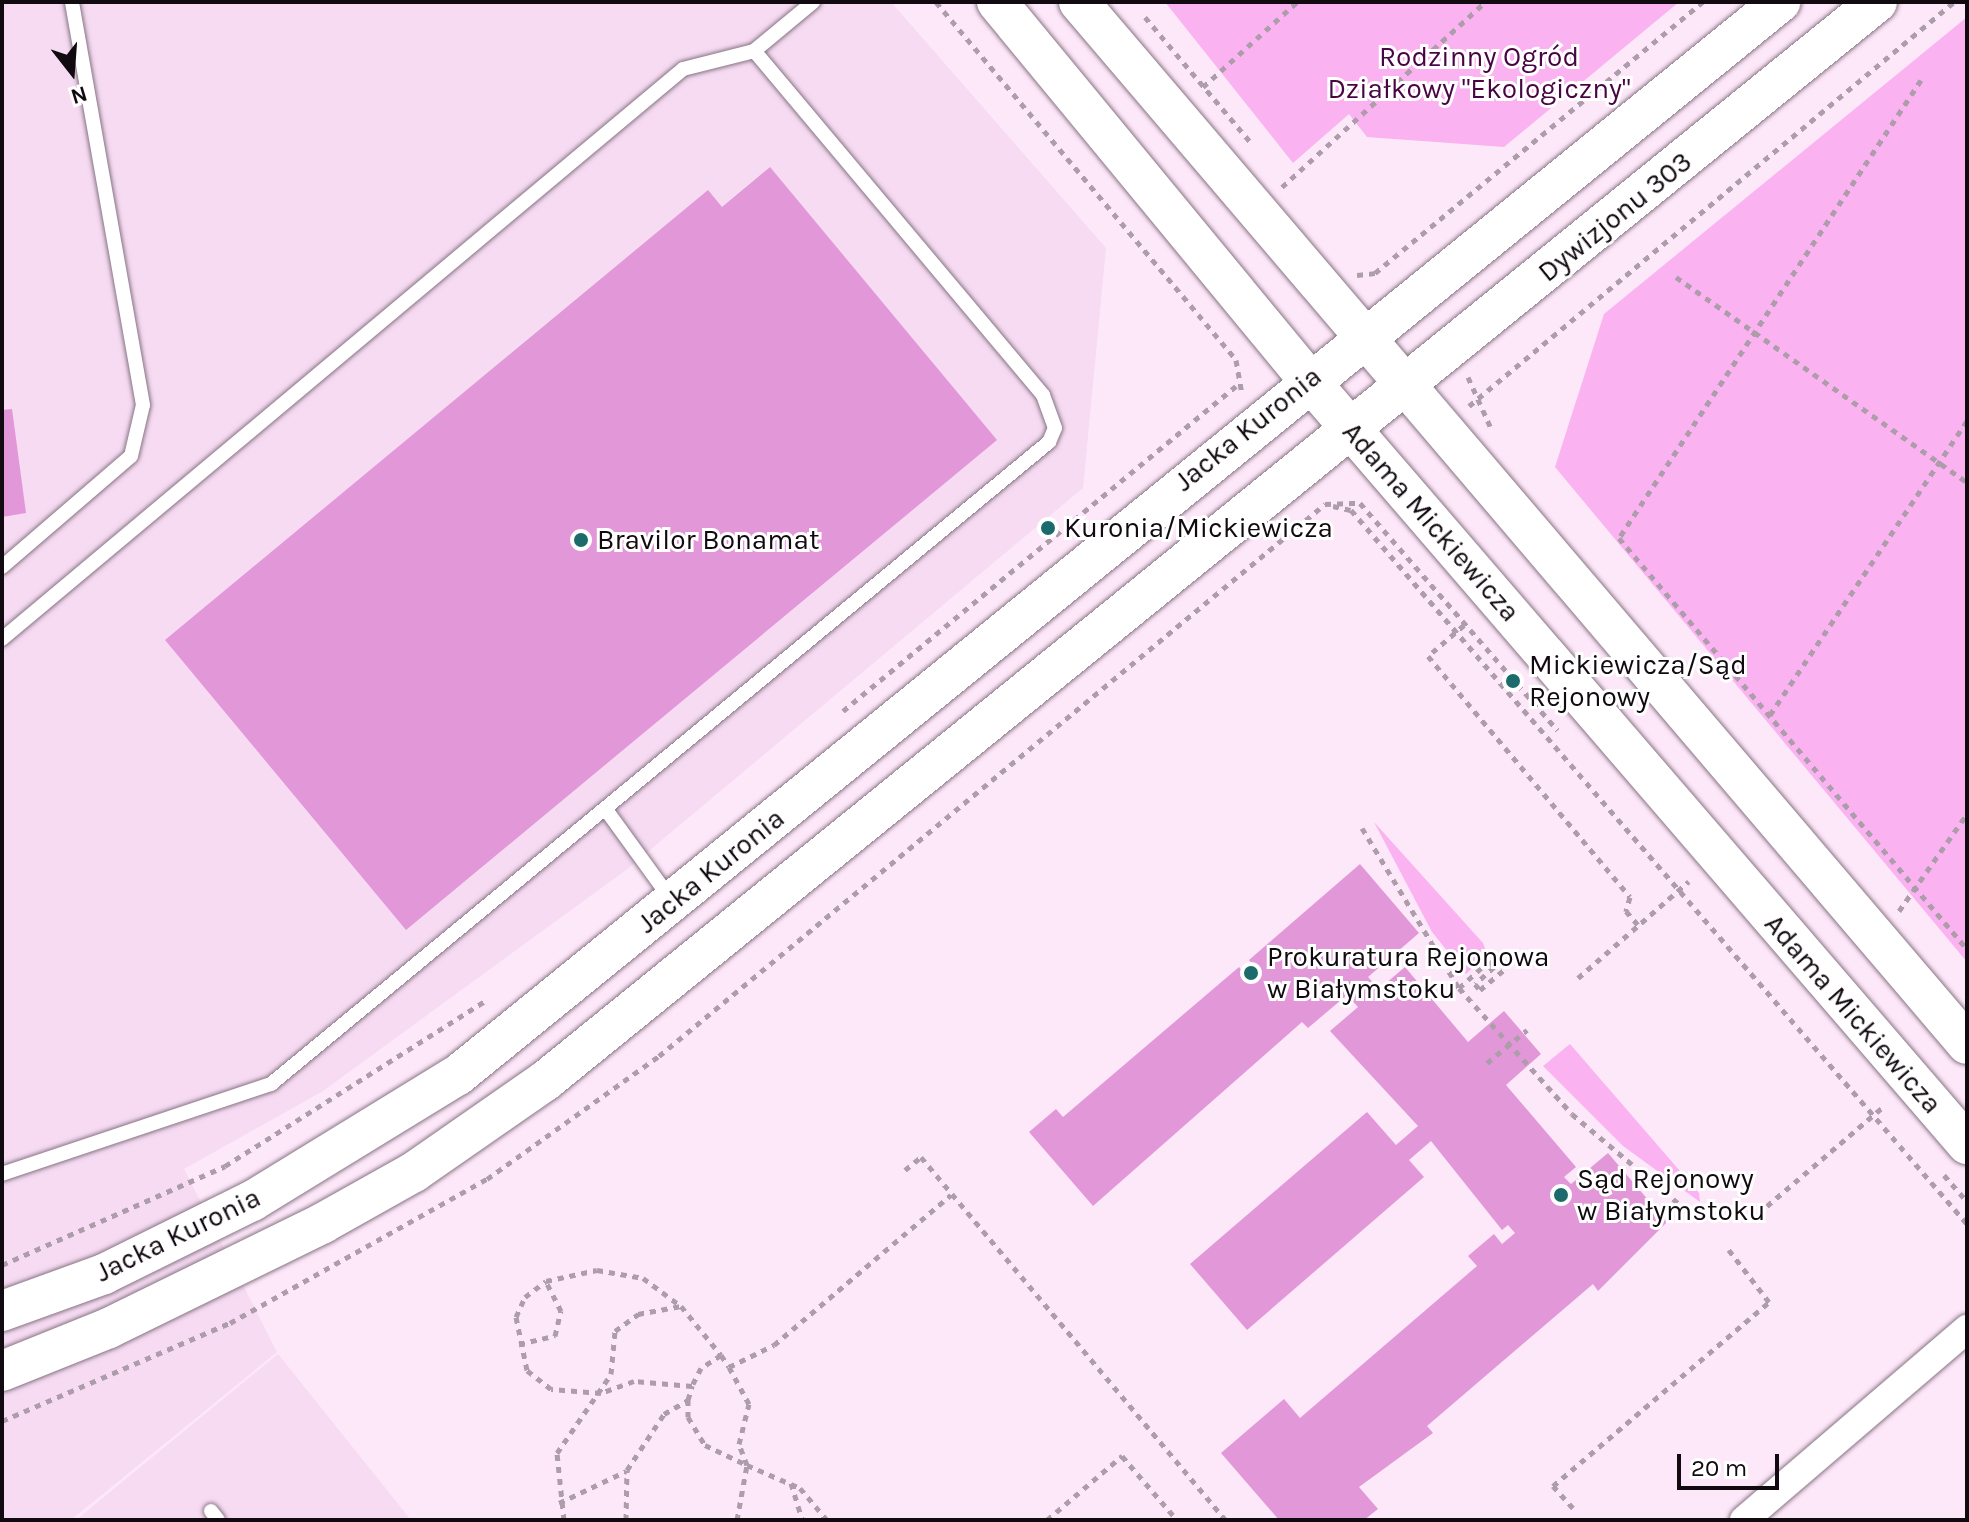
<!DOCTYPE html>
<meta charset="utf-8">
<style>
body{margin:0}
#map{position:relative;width:1969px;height:1522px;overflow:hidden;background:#fde8f9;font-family:Karla,sans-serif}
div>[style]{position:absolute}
.built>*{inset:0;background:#f6dbf2}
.green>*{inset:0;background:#fab2f0}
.building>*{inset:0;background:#e297d8}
.path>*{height:5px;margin-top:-2.5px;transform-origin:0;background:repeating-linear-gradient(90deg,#ad9caa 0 6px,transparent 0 12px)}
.roads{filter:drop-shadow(0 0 2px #877484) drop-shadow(0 0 2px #877484)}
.lane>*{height:14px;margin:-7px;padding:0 7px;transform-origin:7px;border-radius:7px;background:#fff}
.street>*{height:28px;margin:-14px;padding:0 14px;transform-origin:14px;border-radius:14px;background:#fff}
.secondary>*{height:40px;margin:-20px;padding:0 20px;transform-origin:20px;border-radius:20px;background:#fff}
.dots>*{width:22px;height:22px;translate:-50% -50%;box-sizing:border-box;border:4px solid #fff;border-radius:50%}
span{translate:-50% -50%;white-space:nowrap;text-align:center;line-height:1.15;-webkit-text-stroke:6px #fff;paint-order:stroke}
.park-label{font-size:28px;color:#490444}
.street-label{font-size:28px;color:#110a10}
.poi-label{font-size:28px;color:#110a10}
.left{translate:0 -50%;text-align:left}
.frame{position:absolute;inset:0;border:4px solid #110a10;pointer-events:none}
.north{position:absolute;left:32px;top:32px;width:80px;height:80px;-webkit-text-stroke:6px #fff;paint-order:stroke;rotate:163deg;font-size:22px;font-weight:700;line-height:32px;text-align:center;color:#110a10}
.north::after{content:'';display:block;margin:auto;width:28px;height:36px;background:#110a10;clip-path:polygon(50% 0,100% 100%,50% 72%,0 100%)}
.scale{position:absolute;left:1677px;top:1454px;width:102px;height:36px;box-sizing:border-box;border:4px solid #110a10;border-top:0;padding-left:10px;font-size:24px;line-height:28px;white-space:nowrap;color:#110a10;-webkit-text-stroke:6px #fff;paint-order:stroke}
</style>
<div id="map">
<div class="built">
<div style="clip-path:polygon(2px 2px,891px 2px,1106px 248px,1083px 488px,626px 870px,323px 1091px,184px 1169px,277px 1352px,71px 1520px,2px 1520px)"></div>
<div style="clip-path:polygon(278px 1354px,411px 1520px,76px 1520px)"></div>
</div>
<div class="green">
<div style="clip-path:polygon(1165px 2px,1679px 2px,1504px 147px,1367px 137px,1349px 114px,1293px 163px)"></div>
<div style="clip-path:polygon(1967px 17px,1967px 962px,1555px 467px,1604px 314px)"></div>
<div style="clip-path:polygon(1374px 822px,1483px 943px,1487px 954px,1466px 974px,1432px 932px)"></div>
<div style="clip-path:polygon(1570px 1044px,1699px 1193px,1700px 1202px,1623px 1146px,1543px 1066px)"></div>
</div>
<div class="building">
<div style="clip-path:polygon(770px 167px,997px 440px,406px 930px,165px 640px,708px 190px,722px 207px)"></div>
<div style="clip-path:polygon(12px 409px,26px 513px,2px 517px,2px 410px)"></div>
<div style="clip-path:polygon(1360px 864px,1419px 933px,1368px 977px,1379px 989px,1405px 967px,1468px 1042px,1504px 1011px,1541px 1054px,1506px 1085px,1576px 1167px,1564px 1177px,1571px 1184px,1608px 1153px,1667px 1222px,1598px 1291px,1593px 1284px,1427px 1426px,1433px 1433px,1359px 1487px,1378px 1509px,1364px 1520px,1279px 1520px,1221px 1453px,1284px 1399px,1300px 1418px,1477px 1266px,1468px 1256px,1494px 1234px,1502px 1244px,1515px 1233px,1508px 1225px,1502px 1230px,1431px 1141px,1409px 1160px,1424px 1177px,1247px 1330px,1190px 1264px,1367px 1112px,1396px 1145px,1418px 1126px,1330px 1031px,1358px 1007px,1347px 995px,1308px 1028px,1302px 1022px,1093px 1206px,1029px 1132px,1056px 1109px,1063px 1117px,1239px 967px,1244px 973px,1253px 965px,1249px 960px)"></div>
</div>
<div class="path">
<div style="left:936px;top:2px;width:467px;rotate:50deg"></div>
<div style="left:1236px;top:360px;width:35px;rotate:80deg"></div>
<div style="left:1145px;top:17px;width:166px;rotate:49.9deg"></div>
<div style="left:1921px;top:80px;width:549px;rotate:123.4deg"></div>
<div style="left:1619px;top:538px;width:539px;rotate:49.74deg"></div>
<div style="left:1203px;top:87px;width:127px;rotate:-42.1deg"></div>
<div style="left:1282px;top:187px;width:275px;rotate:-42.3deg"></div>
<div style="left:1357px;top:275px;width:18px;rotate:-6deg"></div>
<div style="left:1375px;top:273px;width:425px;rotate:-39.6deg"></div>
<div style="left:1676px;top:277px;width:356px;rotate:35.2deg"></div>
<div style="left:1468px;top:377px;width:54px;rotate:65.8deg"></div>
<div style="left:1469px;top:406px;width:631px;rotate:-39.79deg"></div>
<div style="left:1333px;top:506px;width:18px;rotate:13deg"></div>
<div style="left:1351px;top:510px;width:943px;rotate:49.21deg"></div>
<div style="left:1464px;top:625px;width:48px;rotate:139.3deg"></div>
<div style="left:1428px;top:656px;width:314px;rotate:50deg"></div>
<div style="left:1630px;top:897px;width:15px;rotate:106deg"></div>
<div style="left:1626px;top:911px;width:18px;rotate:49deg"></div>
<div style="left:843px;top:711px;width:510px;rotate:-39.59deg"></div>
<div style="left:1770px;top:715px;width:354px;rotate:-56.2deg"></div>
<div style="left:1362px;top:828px;width:187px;rotate:58.8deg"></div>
<div style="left:1459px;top:988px;width:169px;rotate:48.1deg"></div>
<div style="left:1572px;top:1114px;width:146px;rotate:40deg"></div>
<div style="left:1899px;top:911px;width:118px;rotate:-55deg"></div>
<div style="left:1578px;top:978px;width:147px;rotate:-41.1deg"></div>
<div style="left:1459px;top:988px;width:40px;rotate:-42deg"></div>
<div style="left:1489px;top:961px;width:8px;rotate:50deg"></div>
<div style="left:1494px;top:967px;width:25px;rotate:138deg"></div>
<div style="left:1475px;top:984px;width:8px;rotate:50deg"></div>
<div style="left:1480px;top:990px;width:34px;rotate:-40deg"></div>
<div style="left:1487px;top:1063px;width:52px;rotate:-39.5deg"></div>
<div style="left:905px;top:1170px;width:21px;rotate:-39deg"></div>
<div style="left:921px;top:1157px;width:474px;rotate:50deg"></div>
<div style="left:1944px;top:1175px;width:35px;rotate:49deg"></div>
<div style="left:1767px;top:1206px;width:153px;rotate:-40.5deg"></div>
<div style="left:2px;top:1265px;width:244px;rotate:-23.9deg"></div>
<div style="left:225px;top:1166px;width:310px;rotate:-32.4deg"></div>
<div style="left:519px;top:1344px;width:37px;rotate:-13deg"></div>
<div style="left:555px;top:1336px;width:26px;rotate:-77deg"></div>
<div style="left:561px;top:1311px;width:34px;rotate:-117deg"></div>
<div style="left:721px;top:1355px;width:24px;rotate:147deg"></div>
<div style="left:701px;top:1368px;width:20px;rotate:117deg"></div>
<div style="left:692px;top:1386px;width:58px;rotate:-175.1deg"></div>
<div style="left:634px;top:1381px;width:35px;rotate:160deg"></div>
<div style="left:601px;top:1393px;width:50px;rotate:-175.4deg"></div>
<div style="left:551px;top:1389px;width:31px;rotate:-142deg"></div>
<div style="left:527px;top:1370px;width:54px;rotate:-101.7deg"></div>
<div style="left:516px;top:1317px;width:22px;rotate:-66deg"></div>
<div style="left:525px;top:1297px;width:26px;rotate:-37deg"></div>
<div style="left:546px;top:1281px;width:52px;rotate:-12.2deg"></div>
<div style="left:597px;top:1270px;width:47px;rotate:9.9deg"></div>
<div style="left:643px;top:1278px;width:47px;rotate:36.4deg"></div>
<div style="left:681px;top:1306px;width:63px;rotate:50.8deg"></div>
<div style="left:721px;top:1355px;width:14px;rotate:56deg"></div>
<div style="left:729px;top:1367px;width:50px;rotate:-26.1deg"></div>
<div style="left:774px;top:1345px;width:232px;rotate:-40.3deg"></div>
<div style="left:688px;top:1400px;width:17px;rotate:90deg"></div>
<div style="left:688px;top:1417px;width:33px;rotate:59deg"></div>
<div style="left:705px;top:1445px;width:47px;rotate:25.5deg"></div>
<div style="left:747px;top:1465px;width:22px;rotate:-111deg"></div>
<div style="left:739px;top:1444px;width:41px;rotate:-76deg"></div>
<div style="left:749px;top:1404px;width:42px;rotate:-118.4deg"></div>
<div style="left:2px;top:1421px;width:248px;rotate:-23.3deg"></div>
<div style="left:230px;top:1323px;width:295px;rotate:-29.3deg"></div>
<div style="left:487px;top:1179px;width:211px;rotate:-35.6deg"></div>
<div style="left:659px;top:1056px;width:865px;rotate:-39.65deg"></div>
<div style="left:1325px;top:504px;width:35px;rotate:-2deg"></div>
<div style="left:1360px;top:503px;width:301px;rotate:49deg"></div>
<div style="left:791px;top:1483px;width:39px;rotate:73deg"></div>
<div style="left:559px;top:1503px;width:74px;rotate:-25.5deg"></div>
<div style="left:1573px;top:1508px;width:30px;rotate:-132deg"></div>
<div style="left:1553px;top:1486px;width:284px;rotate:-40.4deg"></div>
<div style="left:1769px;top:1302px;width:66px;rotate:-127.6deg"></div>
<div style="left:564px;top:1520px;width:67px;rotate:-96deg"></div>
<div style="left:557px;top:1453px;width:96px;rotate:-55.6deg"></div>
<div style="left:611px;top:1374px;width:43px;rotate:-84.7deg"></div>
<div style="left:615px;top:1331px;width:29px;rotate:-36deg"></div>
<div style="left:638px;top:1314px;width:44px;rotate:-10.5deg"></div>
<div style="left:626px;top:1520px;width:50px;rotate:-88.9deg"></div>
<div style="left:627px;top:1470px;width:67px;rotate:-56.5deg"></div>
<div style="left:664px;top:1414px;width:28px;rotate:-30deg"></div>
<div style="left:688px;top:1400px;width:15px;rotate:-74deg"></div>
<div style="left:737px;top:1520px;width:56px;rotate:-79.7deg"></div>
<div style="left:747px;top:1465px;width:58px;rotate:23.5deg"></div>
<div style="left:800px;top:1488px;width:42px;rotate:49.8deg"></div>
<div style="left:1047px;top:1520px;width:99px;rotate:-40.5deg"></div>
<div style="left:1122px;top:1456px;width:84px;rotate:49.3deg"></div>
</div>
<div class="roads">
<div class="lane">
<div style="left:2px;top:567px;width:170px;rotate:-40.7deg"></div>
<div style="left:131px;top:456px;width:52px;rotate:-76.8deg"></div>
<div style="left:143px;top:405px;width:409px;rotate:-100deg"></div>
<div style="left:2px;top:639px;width:888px;rotate:-39.93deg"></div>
<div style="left:683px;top:69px;width:73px;rotate:-14.2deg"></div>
<div style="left:754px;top:51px;width:77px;rotate:-39.7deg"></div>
<div style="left:607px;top:811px;width:107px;rotate:54.1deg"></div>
<div style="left:2px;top:1174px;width:284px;rotate:-18.5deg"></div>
<div style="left:271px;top:1084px;width:1009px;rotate:-39.53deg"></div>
<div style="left:1049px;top:442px;width:15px;rotate:-67deg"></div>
<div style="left:1055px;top:428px;width:35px;rotate:-110deg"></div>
<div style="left:1043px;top:395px;width:449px;rotate:-130deg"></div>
<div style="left:211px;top:1511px;width:11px;rotate:52deg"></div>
</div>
<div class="street">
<div style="left:1744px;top:1520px;width:294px;rotate:-40.6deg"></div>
</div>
<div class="secondary">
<div style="left:997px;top:2px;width:489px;rotate:50.5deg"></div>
<div style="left:1308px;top:379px;width:1010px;rotate:49.26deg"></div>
<div style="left:1079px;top:2px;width:1369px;rotate:49.56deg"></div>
<div style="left:2px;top:1311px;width:109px;rotate:-19.9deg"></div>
<div style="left:104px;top:1274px;width:165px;rotate:-26.3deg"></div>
<div style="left:252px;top:1201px;width:241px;rotate:-31.5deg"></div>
<div style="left:458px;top:1075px;width:1703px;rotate:-39.06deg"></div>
<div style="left:2px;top:1371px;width:115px;rotate:-21.9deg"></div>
<div style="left:109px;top:1328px;width:238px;rotate:-26.1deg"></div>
<div style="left:323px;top:1223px;width:104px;rotate:-29.3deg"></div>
<div style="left:414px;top:1172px;width:160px;rotate:-34.8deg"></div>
<div style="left:545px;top:1081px;width:1714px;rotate:-39.01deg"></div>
</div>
</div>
<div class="dots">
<div style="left:1048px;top:528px;background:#1d6a6d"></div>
<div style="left:581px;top:540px;background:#1d6a6d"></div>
<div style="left:1513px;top:681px;background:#1d6a6d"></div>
<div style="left:1251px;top:973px;background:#1d6a6d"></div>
<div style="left:1561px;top:1195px;background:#1d6a6d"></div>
</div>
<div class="park-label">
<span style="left:1479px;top:73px">Rodzinny Ogród<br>Działkowy "Ekologiczny"</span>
</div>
<div class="street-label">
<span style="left:1615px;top:217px;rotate:-39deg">Dywizjonu 303</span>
<span style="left:1248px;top:429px;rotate:-39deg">Jacka Kuronia</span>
<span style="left:1431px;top:522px;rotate:49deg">Adama Mickiewicza</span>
<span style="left:711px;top:871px;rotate:-39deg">Jacka Kuronia</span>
<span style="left:1853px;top:1014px;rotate:49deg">Adama Mickiewicza</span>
<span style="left:178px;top:1235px;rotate:-26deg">Jacka Kuronia</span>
</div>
<div class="poi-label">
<span class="left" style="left:1064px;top:528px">Kuronia/Mickiewicza</span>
<span class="left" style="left:597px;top:540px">Bravilor Bonamat</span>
<span class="left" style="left:1529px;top:681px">Mickiewicza/Sąd<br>Rejonowy</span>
<span class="left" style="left:1267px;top:973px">Prokuratura Rejonowa<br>w Białymstoku</span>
<span class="left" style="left:1577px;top:1195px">Sąd Rejonowy<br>w Białymstoku</span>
</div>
<div class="frame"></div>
<div class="north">N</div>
<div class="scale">20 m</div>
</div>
